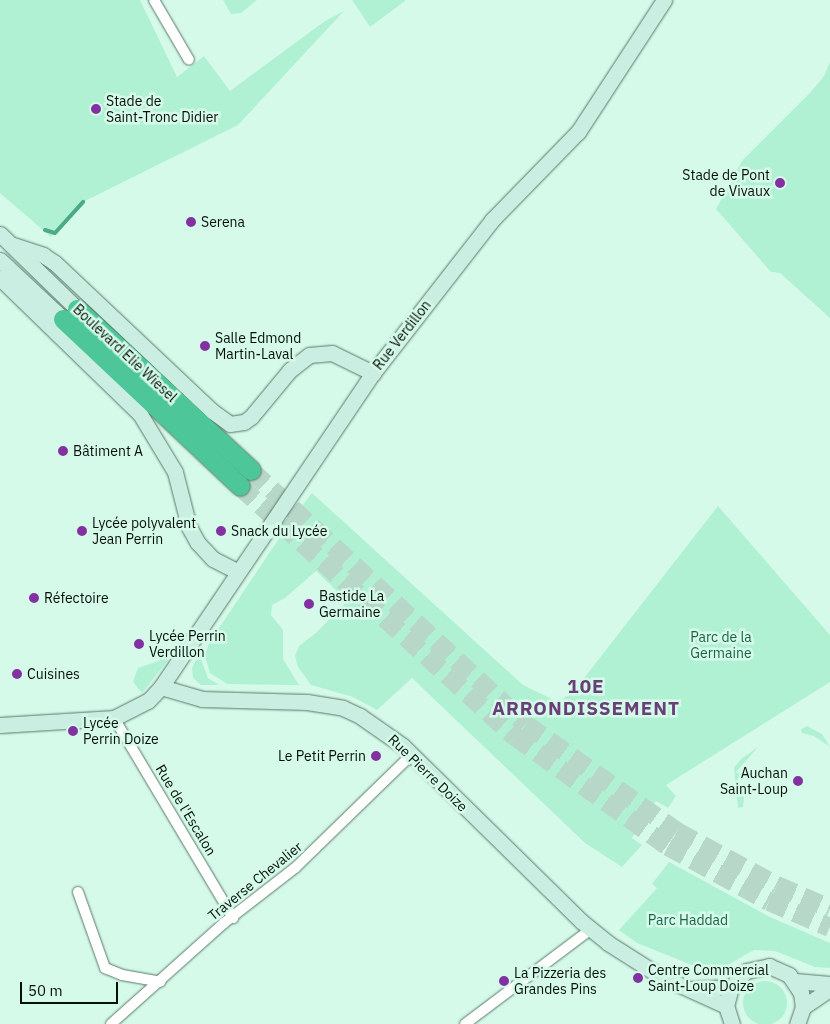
<!DOCTYPE html>
<meta charset="utf-8">
<style>
body{margin:0}
#map{position:relative;width:830px;height:1024px;overflow:hidden;background:#d6fae9;font-family:"IBM Plex Sans",sans-serif}
div>[style]{position:absolute}
.green>*{inset:0;background:#b0f1d3}
.round{border-radius:50%}
.stream>*{height:4px;margin:-2px;padding:0 2px;transform-origin:2px;border-radius:2px;background:#4aab86}
.highway-tunnel>*{height:19px;margin-top:-9.5px;transform-origin:0;background:repeating-linear-gradient(90deg,#b7d7c8 0 19px,transparent 0 28px)}
.roads{filter:drop-shadow(0 0 1px #59796b) drop-shadow(0 0 1px #59796b)}
.street>*{height:10px;margin:-5px;padding:0 5px;transform-origin:5px;border-radius:5px;background:#fff}
.secondary>*{height:15px;margin:-7.5px;padding:0 7.5px;transform-origin:7.5px;border-radius:7.5px;background:#caeee1}
.highway>*{height:19px;margin:-9.5px;padding:0 9.5px;transform-origin:9.5px;border-radius:9.5px;background:#4dc79a}
.dots>*{width:14px;height:14px;translate:-50% -50%;box-sizing:border-box;border:2px solid #d6fae9;border-radius:50%}
span{translate:-50% -50%;white-space:nowrap;text-align:center;line-height:1.15;-webkit-text-stroke:5px #d6fae9;paint-order:stroke}
.poi-label{font-size:14px;color:#05100b}
.left{translate:0 -50%;text-align:left}
.right{translate:-100% -50%;text-align:right}
.street-label{font-size:14px;color:#05100b}
.park-label{font-size:14px;color:#1b644a}
.district-label{font-size:19px;color:#684078;font-weight:700;letter-spacing:1px}
.scale{position:absolute;left:20px;top:982px;width:98px;height:22px;box-sizing:border-box;border:2px solid #05100b;border-top:0;padding-left:6px;font-size:15px;line-height:18px;white-space:nowrap;color:#05100b;-webkit-text-stroke:4px #d6fae9;paint-order:stroke}
</style>
<div id="map">
<div class="green">
<div style="clip-path:polygon(0 0,140px 0,177px 77px,204px 56px,230px 91px,325px 21px,344px 11px,238px 125px,81px 203px,51px 237px,0 193px)"></div>
<div style="clip-path:polygon(223px 0,257px 0,241px 13px,231px 14px)"></div>
<div style="clip-path:polygon(352px 0,405px 0,405px 1px,370px 27px)"></div>
<div style="clip-path:polygon(830px 62px,830px 318px,780px 273px,771px 272px,716px 209px,742px 161px,809px 94px,824px 76px)"></div>
<div style="clip-path:polygon(312px 493px,523px 685px,558px 702px,574px 691px,718px 506px,830px 635px,830px 682px,666px 785px,676px 796px,668px 808px,656px 801px,632px 838px,642px 845px,622px 867px,585px 843px,412px 678px,377px 710px,353px 697px,311px 685px,298px 667px,295px 656px,299px 646px,317px 632px,347px 601px,316px 571px,285px 598px,272px 605px,271px 615px,283px 630px,283px 659px,299px 685px,227px 684px,210px 673px,205px 656px,209px 643px,280px 537px,283px 539px,293px 525px,297px 528px,306px 516px,299px 510px)"></div>
<div style="clip-path:polygon(199px 654px,208px 678px,219px 685px,201px 685px,193px 678px,192px 668px)"></div>
<div style="clip-path:polygon(164px 655px,169px 659px,142px 693px,133px 682px,138px 668px,159px 661px)"></div>
<div style="clip-path:polygon(807px 726px,822px 734px,830px 747px,814px 736px,802px 733px,801px 729px)"></div>
<div style="clip-path:polygon(758px 747px,736px 772px,740px 774px,737px 781px,744px 798px,743px 807px,738px 808px,734px 768px,741px 759px)"></div>
<div style="clip-path:polygon(669px 862px,770px 917px,830px 943px,830px 968px,815px 967px,775px 951px,754px 950px,717px 971px,707px 971px,637px 943px,619px 930px,657px 888px,652px 884px)"></div>
<div class="round" style="left:743px;top:981px;width:44px;height:44px"></div>
</div>
<div class="stream">
<div style="left:45px;top:230px;width:10px;rotate:17deg"></div>
<div style="left:55px;top:233px;width:42px;rotate:-47.9deg"></div>
</div>
<div class="highway-tunnel">
<div style="left:251px;top:470px;width:374px;rotate:42.7deg"></div>
<div style="left:526px;top:724px;width:185px;rotate:35.3deg"></div>
<div style="left:677px;top:831px;width:114px;rotate:28.4deg"></div>
<div style="left:777px;top:885px;width:58px;rotate:23.5deg"></div>
<div style="left:240px;top:486px;width:372px;rotate:42.3deg"></div>
<div style="left:515px;top:736px;width:188px;rotate:35.7deg"></div>
<div style="left:668px;top:846px;width:115px;rotate:28.6deg"></div>
<div style="left:769px;top:901px;width:66px;rotate:23.1deg"></div>
</div>
<div class="roads">
<div class="street">
<div style="left:154px;top:0;width:69px;rotate:59.7deg"></div>
<div style="left:114px;top:718px;width:233px;rotate:59.2deg"></div>
<div style="left:78px;top:892px;width:81px;rotate:70.4deg"></div>
<div style="left:105px;top:968px;width:18px;rotate:22deg"></div>
<div style="left:122px;top:975px;width:39px;rotate:10deg"></div>
<div style="left:111px;top:1024px;width:152px;rotate:-41.8deg"></div>
<div style="left:224px;top:923px;width:90px;rotate:-37.8deg"></div>
<div style="left:295px;top:868px;width:162px;rotate:-44.2deg"></div>
<div style="left:465px;top:1024px;width:158px;rotate:-37deg"></div>
</div>
<div class="secondary">
<div style="left:0;top:234px;width:107px;rotate:44.2deg"></div>
<div style="left:13px;top:245px;width:32px;rotate:18deg"></div>
<div style="left:43px;top:255px;width:14px;rotate:34deg"></div>
<div style="left:55px;top:263px;width:216px;rotate:43.3deg"></div>
<div style="left:212px;top:411px;width:22px;rotate:36deg"></div>
<div style="left:230px;top:424px;width:14px;rotate:-8deg"></div>
<div style="left:244px;top:422px;width:9px;rotate:-36deg"></div>
<div style="left:251px;top:417px;width:61px;rotate:-50.3deg"></div>
<div style="left:290px;top:370px;width:24px;rotate:-38deg"></div>
<div style="left:309px;top:355px;width:23px;rotate:-5deg"></div>
<div style="left:332px;top:353px;width:46px;rotate:26deg"></div>
<div style="left:0;top:260px;width:86px;rotate:43.1deg"></div>
<div style="left:0;top:278px;width:195px;rotate:44.2deg"></div>
<div style="left:140px;top:414px;width:68px;rotate:58.9deg"></div>
<div style="left:175px;top:472px;width:57px;rotate:75.7deg"></div>
<div style="left:189px;top:527px;width:18px;rotate:61deg"></div>
<div style="left:198px;top:543px;width:22px;rotate:47deg"></div>
<div style="left:213px;top:559px;width:28px;rotate:27deg"></div>
<div style="left:161px;top:687px;width:43px;rotate:16.3deg"></div>
<div style="left:202px;top:699px;width:105px;rotate:1.6deg"></div>
<div style="left:307px;top:702px;width:36px;rotate:9deg"></div>
<div style="left:343px;top:708px;width:19px;rotate:25deg"></div>
<div style="left:360px;top:716px;width:52px;rotate:34.9deg"></div>
<div style="left:403px;top:746px;width:250px;rotate:44.5deg"></div>
<div style="left:581px;top:921px;width:35px;rotate:39deg"></div>
<div style="left:608px;top:943px;width:62px;rotate:32.4deg"></div>
<div style="left:660px;top:976px;width:72px;rotate:24.4deg"></div>
<div style="left:0;top:725px;width:114px;rotate:-3.5deg"></div>
<div style="left:114px;top:718px;width:38px;rotate:-27deg"></div>
<div style="left:148px;top:701px;width:19px;rotate:-47deg"></div>
<div style="left:161px;top:687px;width:379px;rotate:-56deg"></div>
<div style="left:373px;top:373px;width:194px;rotate:-52.1deg"></div>
<div style="left:492px;top:220px;width:123px;rotate:-45.7deg"></div>
<div style="left:578px;top:132px;width:158px;rotate:-56.9deg"></div>
<div style="left:795px;top:981px;width:35px;rotate:5deg"></div>
<div style="left:692px;top:989px;width:39px;rotate:-3deg"></div>
<div style="left:803px;top:1007px;width:32px;rotate:-34deg"></div>
<div style="left:732px;top:1024px;width:19px;rotate:-108deg"></div>
<div style="left:726px;top:1006px;width:20px;rotate:-75deg"></div>
<div style="left:731px;top:987px;width:22px;rotate:-47deg"></div>
<div style="left:746px;top:971px;width:24px;rotate:-12deg"></div>
<div style="left:769px;top:966px;width:22px;rotate:24deg"></div>
<div style="left:789px;top:975px;width:22px;rotate:56deg"></div>
<div style="left:801px;top:993px;width:14px;rotate:82deg"></div>
<div style="left:803px;top:1007px;width:18px;rotate:109deg"></div>
</div>
<div class="highway">
<div style="left:77px;top:309px;width:237px;rotate:42.8deg"></div>
<div style="left:63px;top:319px;width:243px;rotate:43.3deg"></div>
</div>
</div>
<div class="dots">
<div style="left:96px;top:109px;background:#8231a0"></div>
<div style="left:780px;top:183px;background:#8231a0"></div>
<div style="left:191px;top:222px;background:#8231a0"></div>
<div style="left:205px;top:346px;background:#8231a0"></div>
<div style="left:63px;top:451px;background:#8231a0"></div>
<div style="left:82px;top:531px;background:#8231a0"></div>
<div style="left:221px;top:531px;background:#8231a0"></div>
<div style="left:34px;top:598px;background:#8231a0"></div>
<div style="left:309px;top:604px;background:#8231a0"></div>
<div style="left:139px;top:644px;background:#8231a0"></div>
<div style="left:17px;top:674px;background:#8231a0"></div>
<div style="left:73px;top:731px;background:#8231a0"></div>
<div style="left:376px;top:756px;background:#8231a0"></div>
<div style="left:798px;top:781px;background:#8231a0"></div>
<div style="left:638px;top:978px;background:#8231a0"></div>
<div style="left:504px;top:981px;background:#8231a0"></div>
</div>
<div class="poi-label">
<span class="left" style="left:106px;top:109px">Stade de<br>Saint-Tronc Didier</span>
<span class="right" style="left:770px;top:183px">Stade de Pont<br>de Vivaux</span>
<span class="left" style="left:201px;top:222px">Serena</span>
<span class="left" style="left:215px;top:346px">Salle Edmond<br>Martin-Laval</span>
<span class="left" style="left:73px;top:451px">Bâtiment A</span>
<span class="left" style="left:92px;top:531px">Lycée polyvalent<br>Jean Perrin</span>
<span class="left" style="left:231px;top:531px">Snack du Lycée</span>
<span class="left" style="left:319px;top:604px">Bastide La<br>Germaine</span>
<span class="left" style="left:44px;top:598px">Réfectoire</span>
<span class="left" style="left:149px;top:644px">Lycée Perrin<br>Verdillon</span>
<span class="left" style="left:27px;top:674px">Cuisines</span>
<span class="left" style="left:83px;top:731px">Lycée<br>Perrin Doize</span>
<span class="right" style="left:366px;top:756px">Le Petit Perrin</span>
<span class="right" style="left:788px;top:781px">Auchan<br>Saint-Loup</span>
<span class="left" style="left:648px;top:978px">Centre Commercial<br>Saint-Loup Doize</span>
<span class="left" style="left:514px;top:981px">La Pizzeria des<br>Grandes Pins</span>
</div>
<div class="street-label">
<span style="left:402px;top:335px;rotate:-52deg">Rue Verdillon</span>
<span style="left:125px;top:353px;rotate:43deg">Boulevard Elie Wiesel</span>
<span style="left:428px;top:773px;rotate:44deg">Rue Pierre Doize</span>
<span style="left:186px;top:810px;rotate:59deg">Rue de l'Escalon</span>
<span style="left:255px;top:881px;rotate:-39deg">Traverse Chevalier</span>
</div>
<div class="park-label">
<span style="left:721px;top:645px">Parc de la<br>Germaine</span>
<span style="left:688px;top:920px">Parc Haddad</span>
</div>
<div class="district-label">
<span style="left:586px;top:698px">10E<br>ARRONDISSEMENT</span>
</div>
<div class="scale">50 m</div>
</div>
